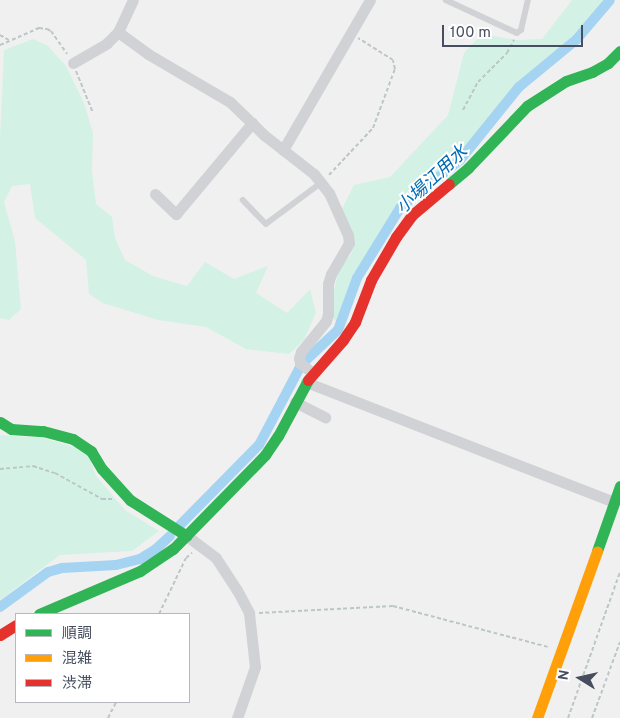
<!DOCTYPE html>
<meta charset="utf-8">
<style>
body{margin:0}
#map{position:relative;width:620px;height:718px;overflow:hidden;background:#f1f0f0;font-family:Overpass,"Noto Sans JP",sans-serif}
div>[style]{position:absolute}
.green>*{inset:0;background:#d3f2e5}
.canal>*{height:10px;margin:-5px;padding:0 5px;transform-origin:5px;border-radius:5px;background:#a5d3f2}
.path>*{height:2px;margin-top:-1px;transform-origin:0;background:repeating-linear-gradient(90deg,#bbc7c6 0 4px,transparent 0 6.5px)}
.lane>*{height:5.5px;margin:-2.75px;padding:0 2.75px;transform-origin:2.75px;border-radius:2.75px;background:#d1d2d6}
.street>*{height:11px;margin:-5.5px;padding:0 5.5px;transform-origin:5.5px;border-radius:5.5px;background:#d1d2d6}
.fast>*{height:11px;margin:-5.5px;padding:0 5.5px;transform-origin:5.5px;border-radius:5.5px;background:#30b455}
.slow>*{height:11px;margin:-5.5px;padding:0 5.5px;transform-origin:5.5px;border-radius:5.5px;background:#ff9f0a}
.jam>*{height:11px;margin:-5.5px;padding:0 5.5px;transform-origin:5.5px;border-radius:5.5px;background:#e5322d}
span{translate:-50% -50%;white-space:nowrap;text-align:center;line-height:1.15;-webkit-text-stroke:4px #fff;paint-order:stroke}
.water-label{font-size:18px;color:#016cb6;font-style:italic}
.legend{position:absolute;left:15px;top:613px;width:175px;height:90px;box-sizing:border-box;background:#fff;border:1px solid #b5b8bf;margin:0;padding:6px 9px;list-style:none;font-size:15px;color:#464e5f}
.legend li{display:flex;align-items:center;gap:10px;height:25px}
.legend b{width:25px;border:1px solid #b5b8bf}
.north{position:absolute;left:555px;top:653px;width:50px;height:50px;-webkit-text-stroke:4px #fff;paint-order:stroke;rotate:280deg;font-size:14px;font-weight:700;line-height:20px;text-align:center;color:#464e5f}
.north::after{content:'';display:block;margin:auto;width:18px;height:22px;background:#464e5f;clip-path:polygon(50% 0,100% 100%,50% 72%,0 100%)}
.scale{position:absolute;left:442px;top:25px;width:141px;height:22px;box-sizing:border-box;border:2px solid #464e5f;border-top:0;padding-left:6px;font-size:15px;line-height:18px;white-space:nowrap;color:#464e5f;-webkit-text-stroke:4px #fff;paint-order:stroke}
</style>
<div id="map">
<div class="green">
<div style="clip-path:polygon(572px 0,606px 0,558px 51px,518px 86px,458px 157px,409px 194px,397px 208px,352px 282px,339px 322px,333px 319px,333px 295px,336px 281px,340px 268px,351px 254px,355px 244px,353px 234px,341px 211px,354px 185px,390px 177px,448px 115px,464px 53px,482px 34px,517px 40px,542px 39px)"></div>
<div style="clip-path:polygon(33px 39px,48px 46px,66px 66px,84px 103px,93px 133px,92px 171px,96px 204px,112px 217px,115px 238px,125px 260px,153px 276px,187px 286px,205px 262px,234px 279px,268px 266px,256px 293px,287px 313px,310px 289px,316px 313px,304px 340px,289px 354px,246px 349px,206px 327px,158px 320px,103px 303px,89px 294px,86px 260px,35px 218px,30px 184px,12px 186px,4px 202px,15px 241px,21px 309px,9px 320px,0 318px,0 137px,4px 50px)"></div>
<div style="clip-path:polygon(0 435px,44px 438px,87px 451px,96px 476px,125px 510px,159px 531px,132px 551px,60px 555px,0 600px)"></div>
</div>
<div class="canal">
<div style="left:305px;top:361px;width:45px;rotate:-43.2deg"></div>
<div style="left:338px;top:330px;width:55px;rotate:-69.9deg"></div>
<div style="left:357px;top:278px;width:82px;rotate:-58.4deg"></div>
<div style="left:400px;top:208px;width:77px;rotate:-38.7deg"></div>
<div style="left:460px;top:160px;width:94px;rotate:-51.1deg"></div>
<div style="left:519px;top:87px;width:74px;rotate:-39.5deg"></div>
<div style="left:576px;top:40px;width:52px;rotate:-49.6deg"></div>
<div style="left:179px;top:526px;width:114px;rotate:-45.4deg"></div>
<div style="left:259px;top:445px;width:86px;rotate:-62.2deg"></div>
<div style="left:0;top:607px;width:59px;rotate:-36.1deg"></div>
<div style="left:48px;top:572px;width:15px;rotate:-16deg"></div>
<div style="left:62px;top:568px;width:54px;rotate:-3.2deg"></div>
<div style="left:116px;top:565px;width:25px;rotate:-14deg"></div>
<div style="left:140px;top:559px;width:19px;rotate:-32deg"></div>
<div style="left:156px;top:549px;width:19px;rotate:-43deg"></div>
</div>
<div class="path">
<div style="left:0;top:35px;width:10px;rotate:29deg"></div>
<div style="left:0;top:45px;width:43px;rotate:-23.6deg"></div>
<div style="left:39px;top:28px;width:8px;rotate:7deg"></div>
<div style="left:47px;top:29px;width:4px;rotate:27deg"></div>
<div style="left:51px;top:31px;width:28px;rotate:55deg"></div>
<div style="left:76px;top:71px;width:45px;rotate:68deg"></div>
<div style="left:463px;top:110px;width:32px;rotate:-62deg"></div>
<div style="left:478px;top:82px;width:41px;rotate:-45deg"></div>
<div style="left:507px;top:53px;width:15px;rotate:-62deg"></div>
<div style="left:329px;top:175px;width:64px;rotate:-46.9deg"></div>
<div style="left:373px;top:128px;width:63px;rotate:-69.6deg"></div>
<div style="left:395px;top:69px;width:9px;rotate:-103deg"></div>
<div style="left:393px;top:60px;width:41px;rotate:-147.8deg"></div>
<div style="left:0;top:469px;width:33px;rotate:-5deg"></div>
<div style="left:33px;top:466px;width:23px;rotate:18deg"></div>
<div style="left:55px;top:473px;width:54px;rotate:29deg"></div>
<div style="left:102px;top:499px;width:11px"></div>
<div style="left:259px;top:613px;width:134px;rotate:-3deg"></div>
<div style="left:393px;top:606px;width:160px;rotate:14.8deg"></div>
<div style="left:159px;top:614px;width:62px;rotate:-64.3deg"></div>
<div style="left:186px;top:558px;width:8px;rotate:-40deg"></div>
<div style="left:108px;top:718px;width:18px;rotate:-63deg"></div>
<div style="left:568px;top:718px;width:155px;rotate:-70.4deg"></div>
<div style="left:592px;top:718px;width:81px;rotate:-69.8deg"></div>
</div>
<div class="lane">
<div style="left:446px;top:0;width:78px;rotate:24.9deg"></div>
<div style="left:517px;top:33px;width:5px;rotate:-37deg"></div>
<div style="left:521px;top:30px;width:31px;rotate:-77deg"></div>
<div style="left:243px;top:200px;width:33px;rotate:46deg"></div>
<div style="left:266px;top:224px;width:69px;rotate:-36.7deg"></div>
</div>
<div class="street">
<div style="left:118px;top:32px;width:37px;rotate:36deg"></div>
<div style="left:148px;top:54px;width:95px;rotate:30.3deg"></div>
<div style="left:230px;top:102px;width:47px;rotate:44.1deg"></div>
<div style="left:264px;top:135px;width:63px;rotate:38deg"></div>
<div style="left:314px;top:174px;width:24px;rotate:52deg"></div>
<div style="left:329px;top:193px;width:46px;rotate:65.7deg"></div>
<div style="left:348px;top:235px;width:8px;rotate:83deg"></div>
<div style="left:349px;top:243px;width:36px;rotate:120deg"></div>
<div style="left:331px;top:274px;width:10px;rotate:107deg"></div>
<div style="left:328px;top:284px;width:30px;rotate:90deg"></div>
<div style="left:328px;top:314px;width:7px;rotate:106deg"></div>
<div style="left:326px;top:321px;width:40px;rotate:129deg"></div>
<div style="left:301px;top:352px;width:6px;rotate:108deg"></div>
<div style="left:299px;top:358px;width:5px;rotate:79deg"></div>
<div style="left:300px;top:363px;width:16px;rotate:38deg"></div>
<div style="left:73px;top:63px;width:39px;rotate:-30deg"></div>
<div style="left:107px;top:43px;width:16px;rotate:-45deg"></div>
<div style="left:118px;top:32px;width:35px;rotate:-65deg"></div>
<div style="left:283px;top:150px;width:173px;rotate:-59.9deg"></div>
<div style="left:155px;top:194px;width:29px;rotate:44deg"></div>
<div style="left:176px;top:214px;width:119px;rotate:-50.1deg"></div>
<div style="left:306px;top:382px;width:331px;rotate:21.3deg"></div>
<div style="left:295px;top:402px;width:34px;rotate:27deg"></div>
<div style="left:187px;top:536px;width:36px;rotate:37deg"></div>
<div style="left:216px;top:558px;width:38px;rotate:57deg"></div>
<div style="left:237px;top:590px;width:26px;rotate:62deg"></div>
<div style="left:249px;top:613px;width:54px;rotate:83.7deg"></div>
<div style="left:255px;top:667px;width:54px;rotate:109.4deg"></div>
</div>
<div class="fast">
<div style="left:449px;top:184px;width:25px;rotate:-40deg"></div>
<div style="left:468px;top:168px;width:86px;rotate:-46.4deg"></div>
<div style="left:527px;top:106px;width:46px;rotate:-32.7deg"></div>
<div style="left:566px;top:81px;width:28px;rotate:-19deg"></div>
<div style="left:592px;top:72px;width:18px;rotate:-29deg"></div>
<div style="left:608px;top:63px;width:17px;rotate:-45deg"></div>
<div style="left:0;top:422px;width:13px;rotate:32deg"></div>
<div style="left:11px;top:429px;width:32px;rotate:4deg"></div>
<div style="left:43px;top:431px;width:31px;rotate:15deg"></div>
<div style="left:73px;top:439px;width:22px;rotate:34deg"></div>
<div style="left:91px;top:451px;width:21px;rotate:59deg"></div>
<div style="left:102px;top:469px;width:42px;rotate:47.9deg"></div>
<div style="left:130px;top:500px;width:67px;rotate:32.3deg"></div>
<div style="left:597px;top:551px;width:69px;rotate:-70.5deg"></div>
<div style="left:39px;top:614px;width:110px;rotate:-23.1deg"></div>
<div style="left:140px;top:571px;width:40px;rotate:-34deg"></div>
<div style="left:173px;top:549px;width:132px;rotate:-45.6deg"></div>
<div style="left:265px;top:455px;width:23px;rotate:-56deg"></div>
<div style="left:278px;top:436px;width:64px;rotate:-61.8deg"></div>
</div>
<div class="slow">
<div style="left:537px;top:718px;width:177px;rotate:-70.2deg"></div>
</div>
<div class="jam">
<div style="left:308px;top:380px;width:53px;rotate:-48.8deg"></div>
<div style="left:343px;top:340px;width:22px;rotate:-56deg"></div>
<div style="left:355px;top:322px;width:45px;rotate:-69.1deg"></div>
<div style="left:371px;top:280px;width:50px;rotate:-59.8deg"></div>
<div style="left:396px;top:237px;width:27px;rotate:-54deg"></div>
<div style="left:412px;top:215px;width:48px;rotate:-40deg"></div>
<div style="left:0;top:635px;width:19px;rotate:-32deg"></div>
</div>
<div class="water-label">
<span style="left:433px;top:181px;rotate:-43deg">小場江用水</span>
</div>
<ul class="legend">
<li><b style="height:6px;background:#30b455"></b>順調</li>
<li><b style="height:6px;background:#ff9f0a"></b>混雑</li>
<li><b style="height:6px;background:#e5322d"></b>渋滞</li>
</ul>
<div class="north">N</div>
<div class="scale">100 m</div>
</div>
